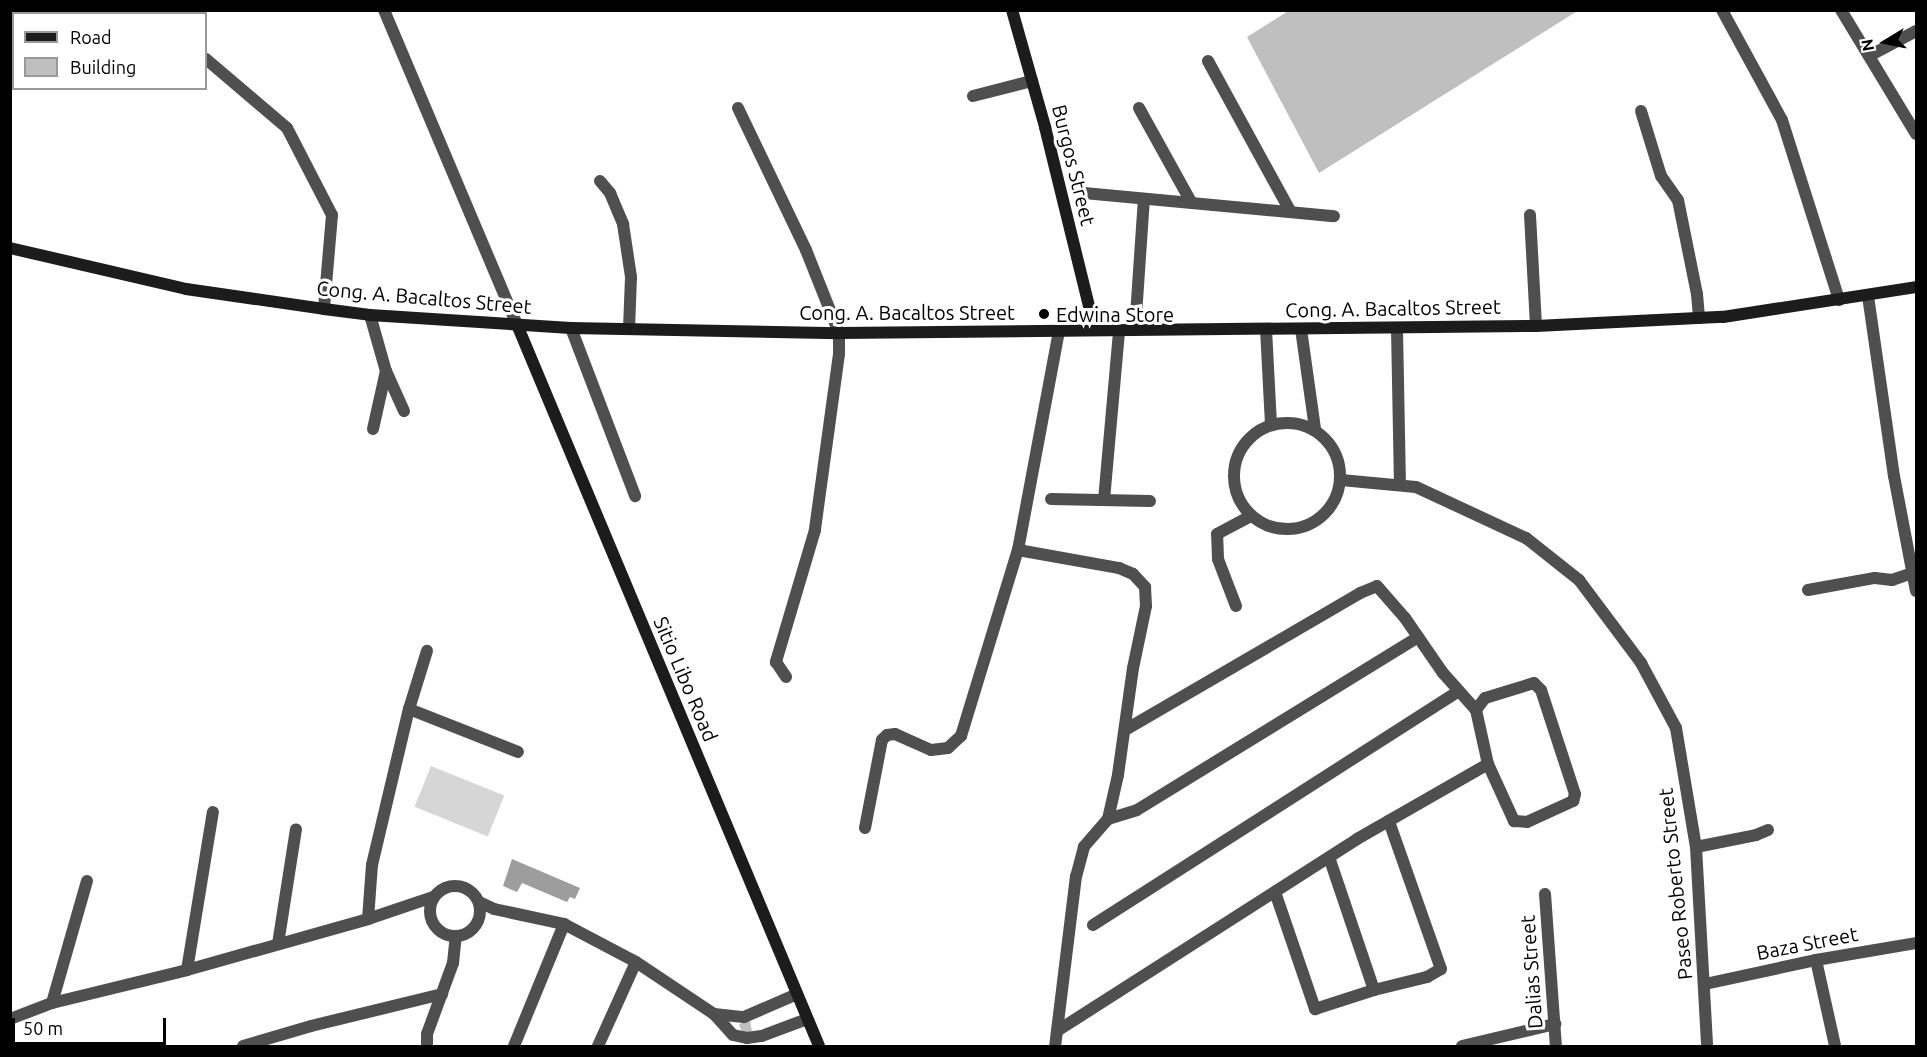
<!DOCTYPE html>
<style>
body{margin:0}
#map{position:relative;width:1927px;height:1057px;overflow:hidden;background:#fff;font-family:Ubuntu,sans-serif}
div>[style]{position:absolute}
.green>*{inset:0;background:#d6d6d6;transform-origin:0 0}
.water>*{inset:0;background:#9d9d9d}
.building>*{inset:0;background:#bfbfbf}
.lane>*{height:12px;margin:-6px;padding:0 6px;transform-origin:6px;border-radius:6px;background:#4f4f4f}
.street>*{height:12px;margin:-6px;padding:0 6px;transform-origin:6px;border-radius:6px;background:#4f4f4f}
.street>.ring{margin:-6px;padding:0;box-sizing:content-box;background:none;border:12px solid #4f4f4f;border-radius:50%}
.secondary>*{height:12px;margin:-6px;padding:0 6px;transform-origin:6px;border-radius:6px;background:#1c1c1c}
.dots>*{width:16px;height:16px;translate:-50% -50%;box-sizing:border-box;border:3px solid #fff;border-radius:50%}
span{translate:-50% -50%;white-space:nowrap;text-align:center;line-height:1.15;-webkit-text-stroke:6px #fff;paint-order:stroke}
.street-label{font-size:20px;color:#000}
.poi-label{font-size:20px;color:#000}
.left{translate:0 -50%;text-align:left}
.frame{position:absolute;inset:0;border:12px solid #000;pointer-events:none}
.legend{position:absolute;left:12px;top:12px;width:195px;height:78px;box-sizing:border-box;background:#fff;border:2px solid #999;margin:0;padding:8px 10px;list-style:none;font-size:18px;color:#000}
.legend li{display:flex;align-items:center;gap:12px;height:30px}
.legend b{width:30px;border:2px solid #999}
.north{position:absolute;left:1855px;top:12px;width:60px;height:60px;-webkit-text-stroke:4px #fff;paint-order:stroke;rotate:260deg;font-size:16px;font-weight:700;line-height:24px;text-align:center;color:#000}
.north::after{content:'';display:block;margin:auto;width:21px;height:27px;background:#000;clip-path:polygon(50% 0,100% 100%,50% 72%,0 100%)}
.scale{position:absolute;left:12px;top:1018px;width:154px;height:27px;box-sizing:border-box;border:3px solid #000;border-top:0;padding-left:8px;font-size:18px;line-height:21px;white-space:nowrap;color:#000;-webkit-text-stroke:4px #fff;paint-order:stroke}
</style>
<div id="map">
<div class="green">
<div style="left:431px;top:766px;width:79px;height:44px;rotate:22deg"></div>
</div>
<div class="water">
<div style="clip-path:polygon(512px 859px,580px 888px,575px 899px,570px 897px,567px 902px,522px 883px,517px 892px,503px 886px)"></div>
</div>
<div class="building">
<div style="clip-path:polygon(1290px 10px,1579px 10px,1319px 173px,1247px 37px)"></div>
<div style="clip-path:polygon(750px 1021px,752px 1031px,743px 1035px,739px 1024px)"></div>
</div>
<div class="lane">
<div style="left:1722px;top:10px;width:125px;rotate:61.4deg"></div>
<div style="left:1782px;top:120px;width:189px;rotate:72.4deg"></div>
<div style="left:973px;top:96px;width:61px;rotate:-14.3deg"></div>
<div style="left:738px;top:108px;width:157px;rotate:64.4deg"></div>
<div style="left:806px;top:250px;width:89px;rotate:68.3deg"></div>
<div style="left:839px;top:333px;width:21px;rotate:90deg"></div>
<div style="left:839px;top:354px;width:178px;rotate:97.8deg"></div>
<div style="left:815px;top:530px;width:138px;rotate:106.5deg"></div>
<div style="left:776px;top:662px;width:18px;rotate:56deg"></div>
<div style="left:1641px;top:111px;width:68px;rotate:72.9deg"></div>
<div style="left:1661px;top:176px;width:29px;rotate:55deg"></div>
<div style="left:1678px;top:200px;width:96px;rotate:78.6deg"></div>
<div style="left:1697px;top:294px;width:24px;rotate:85deg"></div>
<div style="left:600px;top:181px;width:16px;rotate:50deg"></div>
<div style="left:610px;top:193px;width:34px;rotate:67deg"></div>
<div style="left:623px;top:224px;width:54px;rotate:81.4deg"></div>
<div style="left:631px;top:277px;width:52px;rotate:92.2deg"></div>
<div style="left:1530px;top:215px;width:111px;rotate:86.9deg"></div>
<div style="left:370px;top:315px;width:58px;rotate:74.1deg"></div>
<div style="left:386px;top:371px;width:44px;rotate:65.8deg"></div>
<div style="left:571px;top:328px;width:180px;rotate:69.1deg"></div>
<div style="left:1397px;top:329px;width:156px;rotate:88.9deg"></div>
<div style="left:373px;top:429px;width:59px;rotate:-77.4deg"></div>
<div style="left:1236px;top:606px;width:50px;rotate:-111deg"></div>
<div style="left:1218px;top:559px;width:25px;rotate:-92deg"></div>
<div style="left:1217px;top:534px;width:38px;rotate:-28deg"></div>
<div style="left:1696px;top:847px;width:61px;rotate:-11.3deg"></div>
<div style="left:1756px;top:835px;width:13px;rotate:-23deg"></div>
</div>
<div class="street">
<div style="left:148px;top:10px;width:5px;rotate:53deg"></div>
<div style="left:384px;top:10px;width:344px;rotate:67.1deg"></div>
<div style="left:1841px;top:10px;width:145px;rotate:58.8deg"></div>
<div style="left:1869px;top:56px;width:53px;rotate:-28deg"></div>
<div style="left:206px;top:59px;width:106px;rotate:40.4deg"></div>
<div style="left:287px;top:128px;width:98px;rotate:62.7deg"></div>
<div style="left:332px;top:215px;width:94px;rotate:94.9deg"></div>
<div style="left:1208px;top:61px;width:171px;rotate:61.3deg"></div>
<div style="left:1139px;top:108px;width:107px;rotate:61deg"></div>
<div style="left:1084px;top:193px;width:251px;rotate:5.3deg"></div>
<div style="left:1868px;top:296px;width:182px;rotate:81.8deg"></div>
<div style="left:1894px;top:476px;width:117px;rotate:79.2deg"></div>
<div style="left:1266px;top:329px;width:95px;rotate:87deg"></div>
<div style="left:1301px;top:329px;width:101px;rotate:82deg"></div>
<div style="left:1135px;top:330px;width:131px;rotate:-86.1deg"></div>
<div class="ring" style="left:1234px;top:423px;width:94px;height:94px"></div>
<div style="left:1341px;top:480px;width:75px;rotate:5.3deg"></div>
<div style="left:1416px;top:487px;width:121px;rotate:24.9deg"></div>
<div style="left:1526px;top:538px;width:68px;rotate:38.4deg"></div>
<div style="left:1579px;top:580px;width:104px;rotate:53.2deg"></div>
<div style="left:1641px;top:663px;width:74px;rotate:61.7deg"></div>
<div style="left:1676px;top:728px;width:121px;rotate:80.5deg"></div>
<div style="left:1696px;top:847px;width:199px;rotate:86.8deg"></div>
<div style="left:1051px;top:499px;width:99px;rotate:1.2deg"></div>
<div style="left:1104px;top:500px;width:170px;rotate:-84.9deg"></div>
<div style="left:1018px;top:550px;width:103px;rotate:10.1deg"></div>
<div style="left:1119px;top:568px;width:15px;rotate:23deg"></div>
<div style="left:1133px;top:574px;width:18px;rotate:47deg"></div>
<div style="left:1145px;top:587px;width:19px;rotate:87deg"></div>
<div style="left:1146px;top:606px;width:63px;rotate:101.8deg"></div>
<div style="left:1133px;top:668px;width:108px;rotate:98deg"></div>
<div style="left:1118px;top:775px;width:45px;rotate:102.8deg"></div>
<div style="left:1108px;top:819px;width:37px;rotate:131deg"></div>
<div style="left:1084px;top:847px;width:30px;rotate:105deg"></div>
<div style="left:1076px;top:876px;width:171px;rotate:97deg"></div>
<div style="left:1808px;top:590px;width:68px;rotate:-10.2deg"></div>
<div style="left:1875px;top:578px;width:17px;rotate:7deg"></div>
<div style="left:1892px;top:580px;width:21px;rotate:-19deg"></div>
<div style="left:409px;top:709px;width:117px;rotate:21.5deg"></div>
<div style="left:1125px;top:730px;width:272px;rotate:-30.2deg"></div>
<div style="left:1360px;top:593px;width:18px;rotate:-22deg"></div>
<div style="left:1377px;top:586px;width:43px;rotate:48.8deg"></div>
<div style="left:1405px;top:618px;width:67px;rotate:55.4deg"></div>
<div style="left:1443px;top:673px;width:50px;rotate:48.3deg"></div>
<div style="left:1476px;top:710px;width:55px;rotate:77.5deg"></div>
<div style="left:1488px;top:764px;width:63px;rotate:65.5deg"></div>
<div style="left:1514px;top:821px;width:13px;rotate:4deg"></div>
<div style="left:1527px;top:822px;width:51px;rotate:-24.5deg"></div>
<div style="left:1573px;top:801px;width:7px;rotate:-74deg"></div>
<div style="left:1575px;top:794px;width:109px;rotate:-108.1deg"></div>
<div style="left:1541px;top:690px;width:10px;rotate:-135deg"></div>
<div style="left:1534px;top:683px;width:51px;rotate:163deg"></div>
<div style="left:1485px;top:698px;width:15px;rotate:127deg"></div>
<div style="left:1108px;top:819px;width:30px;rotate:-17deg"></div>
<div style="left:1137px;top:810px;width:330px;rotate:-31.6deg"></div>
<div style="left:865px;top:828px;width:90px;rotate:-79.1deg"></div>
<div style="left:882px;top:740px;width:7px;rotate:-45deg"></div>
<div style="left:887px;top:735px;width:8px;rotate:-7deg"></div>
<div style="left:895px;top:734px;width:39px;rotate:24deg"></div>
<div style="left:931px;top:750px;width:17px;rotate:-7deg"></div>
<div style="left:948px;top:748px;width:18px;rotate:-43deg"></div>
<div style="left:961px;top:736px;width:195px;rotate:-73deg"></div>
<div style="left:1018px;top:550px;width:224px;rotate:-79.4deg"></div>
<div class="ring" style="left:430px;top:886px;width:38px;height:38px"></div>
<div style="left:1275px;top:892px;width:124px;rotate:71.1deg"></div>
<div style="left:1315px;top:1009px;width:62px;rotate:-17.9deg"></div>
<div style="left:1374px;top:990px;width:140px;rotate:-108.7deg"></div>
<div style="left:1545px;top:894px;width:152px;rotate:85.9deg"></div>
<div style="left:479px;top:902px;width:17px;rotate:25deg"></div>
<div style="left:494px;top:909px;width:72px;rotate:12.1deg"></div>
<div style="left:564px;top:924px;width:81px;rotate:27.8deg"></div>
<div style="left:636px;top:962px;width:94px;rotate:33.7deg"></div>
<div style="left:714px;top:1014px;width:30px;rotate:6deg"></div>
<div style="left:744px;top:1017px;width:56px;rotate:-23.3deg"></div>
<div style="left:368px;top:919px;width:54px;rotate:-85.8deg"></div>
<div style="left:372px;top:865px;width:160px;rotate:-76.7deg"></div>
<div style="left:409px;top:709px;width:61px;rotate:-72.8deg"></div>
<div style="left:1093px;top:925px;width:434px;rotate:-32.6deg"></div>
<div style="left:278px;top:944px;width:116px;rotate:-81.1deg"></div>
<div style="left:1816px;top:960px;width:88px;rotate:77.5deg"></div>
<div style="left:187px;top:970px;width:160px;rotate:-80.7deg"></div>
<div style="left:1705px;top:984px;width:114px;rotate:-12.2deg"></div>
<div style="left:1816px;top:960px;width:101px;rotate:-9.6deg"></div>
<div style="left:1374px;top:990px;width:55px;rotate:-13.8deg"></div>
<div style="left:1427px;top:977px;width:16px;rotate:-30deg"></div>
<div style="left:1441px;top:969px;width:157px;rotate:-109.4deg"></div>
<div style="left:52px;top:1003px;width:127px;rotate:-74deg"></div>
<div style="left:714px;top:1014px;width:28px;rotate:48deg"></div>
<div style="left:733px;top:1035px;width:14px;rotate:12deg"></div>
<div style="left:747px;top:1038px;width:15px;rotate:-8deg"></div>
<div style="left:762px;top:1036px;width:48px;rotate:-20.7deg"></div>
<div style="left:10px;top:1019px;width:45px;rotate:-20.9deg"></div>
<div style="left:52px;top:1003px;width:139px;rotate:-13.7deg"></div>
<div style="left:187px;top:970px;width:188px;rotate:-15.7deg"></div>
<div style="left:368px;top:919px;width:69px;rotate:-18.7deg"></div>
<div style="left:1057px;top:1031px;width:356px;rotate:-32.6deg"></div>
<div style="left:1357px;top:839px;width:151px;rotate:-29.8deg"></div>
<div style="left:243px;top:1046px;width:71px;rotate:-16.4deg"></div>
<div style="left:311px;top:1026px;width:135px;rotate:-13.7deg"></div>
<div style="left:427px;top:1046px;width:12px;rotate:-90deg"></div>
<div style="left:427px;top:1034px;width:76px;rotate:-69.9deg"></div>
<div style="left:453px;top:963px;width:27px;rotate:-84deg"></div>
<div style="left:514px;top:1046px;width:132px;rotate:-67.7deg"></div>
<div style="left:598px;top:1046px;width:92px;rotate:-65.7deg"></div>
<div style="left:1462px;top:1046px;width:96px;rotate:-13.3deg"></div>
</div>
<div class="secondary">
<div style="left:1012px;top:10px;width:122px;rotate:74.2deg"></div>
<div style="left:1045px;top:127px;width:209px;rotate:76.2deg"></div>
<div style="left:10px;top:248px;width:181px;rotate:13.1deg"></div>
<div style="left:186px;top:289px;width:139px;rotate:8.2deg"></div>
<div style="left:324px;top:309px;width:46px;rotate:7.4deg"></div>
<div style="left:370px;top:315px;width:201px;rotate:3.7deg"></div>
<div style="left:571px;top:328px;width:268px;rotate:1.1deg"></div>
<div style="left:839px;top:333px;width:697px;rotate:-0.58deg"></div>
<div style="left:1536px;top:326px;width:187px;rotate:-2.8deg"></div>
<div style="left:1723px;top:317px;width:195px;rotate:-8.8deg"></div>
<div style="left:518px;top:327px;width:779px;rotate:67.28deg"></div>
</div>
<div class="dots">
<div style="left:1044px;top:314px;background:#000"></div>
</div>
<div class="street-label">
<span style="left:1074px;top:165px;rotate:76deg">Burgos Street</span>
<span style="left:424px;top:297px;rotate:5deg">Cong. A. Bacaltos Street</span>
<span style="left:1393px;top:308px;rotate:-1deg">Cong. A. Bacaltos Street</span>
<span style="left:907px;top:312px">Cong. A. Bacaltos Street</span>
<span style="left:686px;top:679px;rotate:67deg">Sitio Libo Road</span>
<span style="left:1675px;top:884px;rotate:-96deg">Paseo Roberto Street</span>
<span style="left:1807px;top:943px;rotate:-11deg">Baza Street</span>
<span style="left:1531px;top:972px;rotate:-94deg">Dalias Street</span>
</div>
<div class="poi-label">
<span class="left" style="left:1056px;top:314px">Edwina Store</span>
</div>
<div class="frame"></div>
<ul class="legend">
<li><b style="height:8px;background:#1c1c1c"></b>Road</li>
<li><b style="height:16px;background:#bfbfbf"></b>Building</li>
</ul>
<div class="north">N</div>
<div class="scale">50 m</div>
</div>
